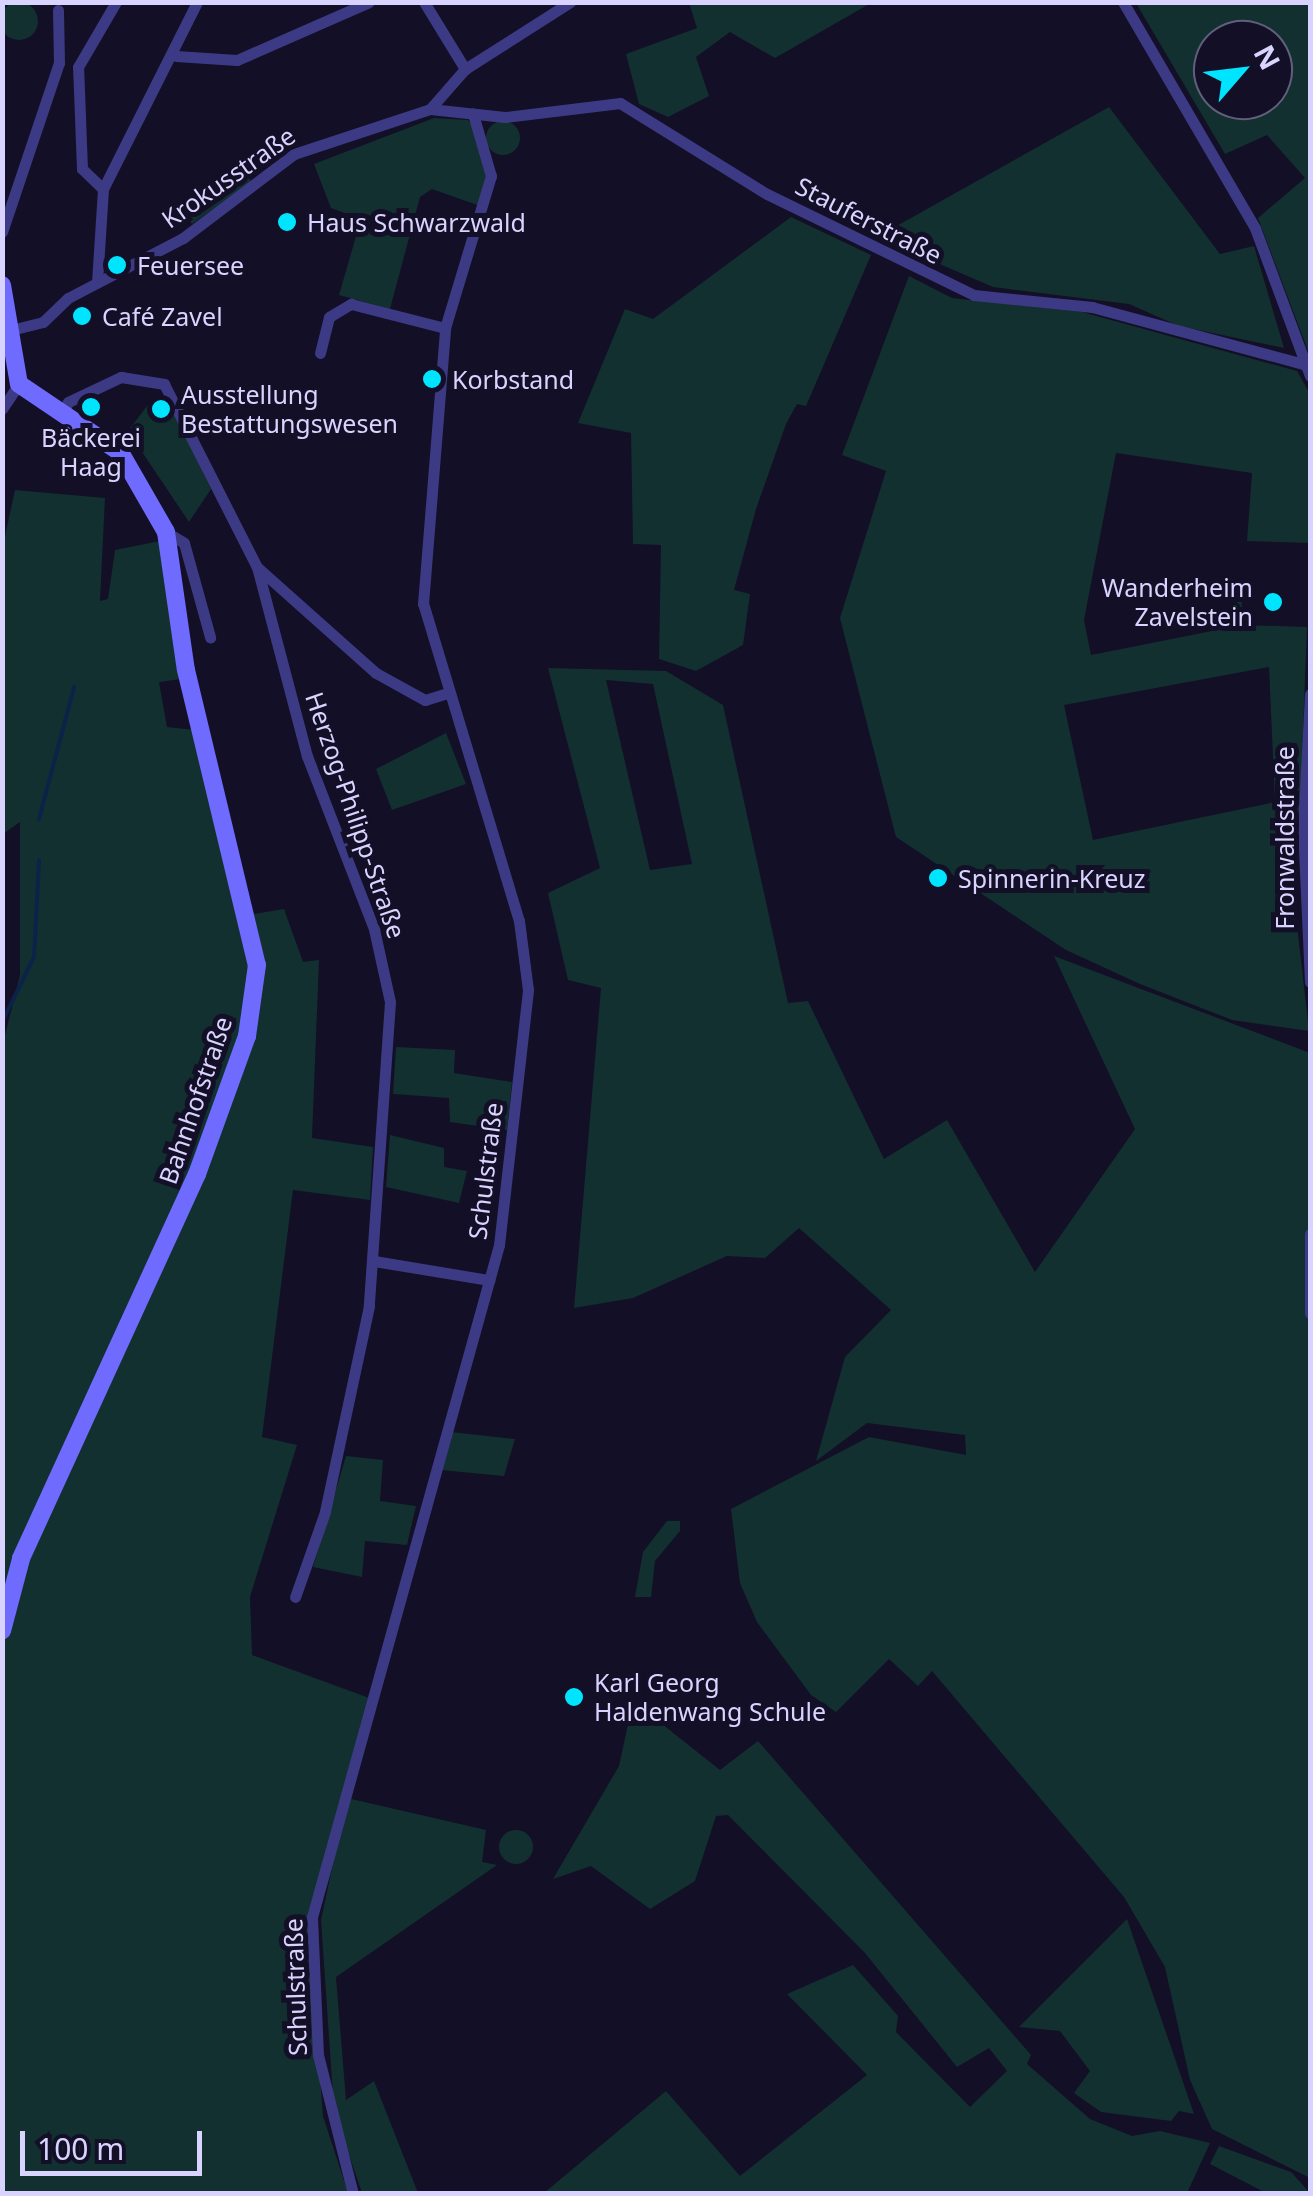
<!DOCTYPE html>
<meta charset="utf-8">
<style>
body{margin:0}
#map{position:relative;width:1313px;height:2196px;overflow:hidden;background:#130f26;font-family:"Noto Sans",sans-serif}
div>[style]{position:absolute}
.green>*{inset:0;background:#12302f}
.round{border-radius:50%}
.stream>*{height:4px;margin:-2px;padding:0 2px;transform-origin:2px;border-radius:2px;background:#0c2248}
.street>*{height:11px;margin:-5.5px;padding:0 5.5px;transform-origin:5.5px;border-radius:5.5px;background:#3d3a85}
.secondary>*{height:18px;margin:-9px;padding:0 9px;transform-origin:9px;border-radius:9px;background:#6f6bff}
.dots>*{width:28px;height:28px;translate:-50% -50%;box-sizing:border-box;border:5px solid #130f26;border-radius:50%}
span{translate:-50% -50%;white-space:nowrap;text-align:center;line-height:1.15;-webkit-text-stroke:10px #130f26;paint-order:stroke}
.street-label{font-size:25px;color:#d9d4ff}
.poi-label{font-size:25px;color:#d9d4ff}
.left{translate:0 -50%;text-align:left}
.right{translate:-100% -50%;text-align:right}
.frame{position:absolute;inset:0;border:5px solid #d9d4ff;pointer-events:none}
.north{position:absolute;left:1193px;top:20px;width:100px;height:100px;box-sizing:border-box;background:#130f26;border:2px solid #625e7d;border-radius:50%;rotate:62deg;font-size:28px;font-weight:700;line-height:40px;text-align:center;color:#d9d4ff}
.north::after{content:'';display:block;margin:auto;width:35px;height:45px;background:#00e5ff;clip-path:polygon(50% 0,100% 100%,50% 72%,0 100%)}
.scale{position:absolute;left:20px;top:2131px;width:182px;height:45px;box-sizing:border-box;border:5px solid #d9d4ff;border-top:0;padding-left:12px;font-size:30px;line-height:35px;white-space:nowrap;color:#d9d4ff;-webkit-text-stroke:8px #130f26;paint-order:stroke}
</style>
<div id="map">
<div class="green">
<div class="round" style="left:0;top:2px;width:38px;height:38px"></div>
<div style="clip-path:polygon(689px 3px,689px 2px,871px 3px,775px 58px,730px 32px,696px 57px,709px 96px,668px 117px,639px 104px,626px 54px,697px 28px)"></div>
<div style="clip-path:polygon(evenodd,1136px 3px,1310px 3px,1310px 356px,1258px 218px,1305px 178px,1267px 135px,1225px 154px,1136px 3px,1213px 40px,1273px 40px,1273px 100px,1213px 100px,1213px 40px)"></div>
<div style="clip-path:polygon(1109px 107px,1220px 254px,1254px 246px,1284px 348px,1179px 326px,1129px 304px,993px 287px,877px 237px)"></div>
<div style="clip-path:polygon(434px 118px,468px 120px,481px 135px,490px 168px,480px 206px,432px 189px,420px 197px,390px 309px,339px 295px,361px 219px,331px 208px,314px 164px)"></div>
<div class="round" style="left:486px;top:121px;width:34px;height:34px"></div>
<div style="clip-path:polygon(246px 168px,251px 182px,192px 224px,188px 218px)"></div>
<div style="clip-path:polygon(791px 217px,871px 255px,806px 406px,797px 404px,786px 424px,756px 509px,734px 590px,750px 594px,743px 645px,696px 671px,659px 659px,661px 545px,633px 544px,631px 433px,578px 423px,625px 309px,653px 319px)"></div>
<div style="clip-path:polygon(evenodd,909px 276px,952px 298px,1082px 312px,1297px 371px,1310px 394px,1310px 543px,1247px 541px,1252px 473px,1116px 453px,1084px 620px,1091px 655px,1212px 631px,1241px 597px,1244px 625px,1307px 627px,1296px 916px,1309px 1031px,1232px 1020px,1140px 984px,1066px 950px,896px 837px,840px 618px,886px 471px,842px 455px,909px 276px,1269px 667px,1275px 802px,1093px 840px,1064px 705px,1269px 667px)"></div>
<div style="clip-path:polygon(153px 398px,172px 407px,211px 489px,189px 522px,128px 431px)"></div>
<div style="clip-path:polygon(15px 490px,105px 498px,100px 601px,108px 599px,115px 550px,160px 541px,181px 679px,159px 682px,167px 727px,194px 730px,241px 916px,284px 909px,303px 962px,319px 960px,312px 1138px,373px 1147px,370px 1200px,293px 1190px,262px 1437px,297px 1445px,250px 1597px,252px 1655px,372px 1699px,308px 1923px,323px 2116px,348px 2193px,3px 2193px,2px 1047px,20px 975px,20px 822px,3px 834px,2px 550px)"></div>
<div style="clip-path:polygon(evenodd,548px 668px,666px 671px,723px 705px,788px 1003px,808px 1001px,884px 1159px,947px 1120px,1035px 1272px,1135px 1129px,1054px 956px,1310px 1053px,1310px 2178px,1212px 2129px,1190px 2080px,1165px 1967px,1124px 1897px,932px 1671px,918px 1686px,889px 1659px,836px 1712px,811px 1695px,757px 1622px,740px 1583px,731px 1509px,869px 1437px,966px 1455px,965px 1435px,867px 1423px,816px 1461px,845px 1357px,891px 1310px,799px 1228px,765px 1258px,727px 1256px,633px 1298px,574px 1308px,601px 988px,568px 980px,548px 893px,600px 868px,548px 668px,606px 680px,653px 684px,692px 864px,650px 870px,606px 680px)"></div>
<div style="clip-path:polygon(446px 733px,466px 784px,392px 810px,376px 769px)"></div>
<div style="clip-path:polygon(396px 1047px,455px 1050px,454px 1073px,512px 1082px,507px 1130px,450px 1122px,449px 1098px,393px 1094px)"></div>
<div style="clip-path:polygon(390px 1135px,444px 1148px,444px 1167px,467px 1171px,459px 1203px,386px 1187px)"></div>
<div style="clip-path:polygon(451px 1432px,515px 1439px,504px 1476px,441px 1470px)"></div>
<div style="clip-path:polygon(346px 1456px,383px 1460px,380px 1501px,416px 1506px,407px 1545px,365px 1541px,362px 1577px,313px 1567px)"></div>
<div style="clip-path:polygon(667px 1521px,680px 1521px,680px 1531px,655px 1561px,651px 1597px,635px 1597px,643px 1552px)"></div>
<div style="clip-path:polygon(633px 1701px,720px 1770px,758px 1741px,1031px 2055px,1027px 2064px,1090px 2119px,1132px 2136px,1160px 2131px,1210px 2143px,1187px 2193px,544px 2193px,666px 2091px,740px 2176px,867px 2075px,787px 1994px,853px 1965px,898px 2016px,896px 2032px,970px 2107px,1007px 2071px,989px 2048px,957px 2067px,865px 1953px,728px 1815px,716px 1816px,695px 1881px,650px 1909px,591px 1866px,553px 1879px,619px 1766px)"></div>
<div style="clip-path:polygon(347px 1798px,486px 1830px,482px 1862px,497px 1865px,336px 1977px,346px 2100px,374px 2081px,418px 2193px,362px 2193px,334px 2110px,321px 1920px)"></div>
<div class="round" style="left:499px;top:1830px;width:34px;height:34px"></div>
<div style="clip-path:polygon(1127px 1919px,1194px 2114px,1179px 2111px,1171px 2121px,1101px 2112px,1074px 2093px,1090px 2071px,1060px 2031px,1019px 2027px)"></div>
<div style="clip-path:polygon(1219px 2146px,1291px 2172px,1310px 2193px,1266px 2193px,1210px 2164px)"></div>
</div>
<div class="stream">
<div style="left:39px;top:819px;width:137px;rotate:-75.1deg"></div>
<div style="left:2px;top:1022px;width:72px;rotate:-63.8deg"></div>
<div style="left:34px;top:957px;width:97px;rotate:-87deg"></div>
</div>
<div class="street">
<div style="left:424px;top:2px;width:79px;rotate:58.5deg"></div>
<div style="left:1123px;top:2px;width:262px;rotate:59.7deg"></div>
<div style="left:1255px;top:228px;width:158px;rotate:69.6deg"></div>
<div style="left:176px;top:56px;width:61px;rotate:3.8deg"></div>
<div style="left:237px;top:60px;width:144px;rotate:-23.7deg"></div>
<div style="left:430px;top:109px;width:75px;rotate:6.1deg"></div>
<div style="left:505px;top:117px;width:116px;rotate:-6.9deg"></div>
<div style="left:620px;top:103px;width:173px;rotate:31.8deg"></div>
<div style="left:767px;top:194px;width:230px;rotate:26deg"></div>
<div style="left:974px;top:295px;width:119px;rotate:5.8deg"></div>
<div style="left:1092px;top:307px;width:226px;rotate:15.1deg"></div>
<div style="left:103px;top:189px;width:29px;rotate:-136deg"></div>
<div style="left:82px;top:169px;width:102px;rotate:-92.2deg"></div>
<div style="left:78px;top:67px;width:75px;rotate:-59.7deg"></div>
<div style="left:2px;top:232px;width:178px;rotate:-71.4deg"></div>
<div style="left:59px;top:63px;width:53px;rotate:-91.1deg"></div>
<div style="left:97px;top:282px;width:93px;rotate:-86.3deg"></div>
<div style="left:103px;top:189px;width:209px;rotate:-63.3deg"></div>
<div style="left:11px;top:330px;width:33px;rotate:-14deg"></div>
<div style="left:43px;top:322px;width:35px;rotate:-44deg"></div>
<div style="left:68px;top:298px;width:130px;rotate:-27.6deg"></div>
<div style="left:183px;top:238px;width:139px;rotate:-37.1deg"></div>
<div style="left:294px;top:154px;width:143px;rotate:-18.3deg"></div>
<div style="left:430px;top:109px;width:53px;rotate:-48.8deg"></div>
<div style="left:465px;top:69px;width:125px;rotate:-32.5deg"></div>
<div style="left:320px;top:353px;width:37px;rotate:-76deg"></div>
<div style="left:329px;top:317px;width:26px;rotate:-31deg"></div>
<div style="left:351px;top:304px;width:97px;rotate:14.3deg"></div>
<div style="left:2px;top:409px;width:30px;rotate:-56deg"></div>
<div style="left:63px;top:413px;width:12px;rotate:-66deg"></div>
<div style="left:68px;top:402px;width:59px;rotate:-25.3deg"></div>
<div style="left:121px;top:377px;width:44px;rotate:9.2deg"></div>
<div style="left:164px;top:384px;width:205px;rotate:63.1deg"></div>
<div style="left:257px;top:567px;width:159px;rotate:41.7deg"></div>
<div style="left:376px;top:673px;width:56px;rotate:28.9deg"></div>
<div style="left:425px;top:700px;width:21px;rotate:-17deg"></div>
<div style="left:166px;top:532px;width:21px;rotate:31deg"></div>
<div style="left:184px;top:543px;width:98px;rotate:74.5deg"></div>
<div style="left:257px;top:567px;width:196px;rotate:75.2deg"></div>
<div style="left:307px;top:756px;width:186px;rotate:68.8deg"></div>
<div style="left:374px;top:929px;width:75px;rotate:77.6deg"></div>
<div style="left:390px;top:1002px;width:305px;rotate:94deg"></div>
<div style="left:369px;top:1306px;width:211px;rotate:102.1deg"></div>
<div style="left:325px;top:1512px;width:90px;rotate:109.4deg"></div>
<div style="left:1310px;top:694px;width:134px;rotate:93deg"></div>
<div style="left:1303px;top:828px;width:154px;rotate:87.4deg"></div>
<div style="left:1310px;top:1234px;width:79px;rotate:90deg"></div>
<div style="left:374px;top:1261px;width:117px;rotate:9.4deg"></div>
<div style="left:353px;top:2194px;width:143px;rotate:-104.1deg"></div>
<div style="left:318px;top:2055px;width:138px;rotate:-92.5deg"></div>
<div style="left:312px;top:1917px;width:698px;rotate:-74.45deg"></div>
<div style="left:499px;top:1245px;width:257px;rotate:-83.5deg"></div>
<div style="left:528px;top:990px;width:70px;rotate:-97.4deg"></div>
<div style="left:519px;top:921px;width:331px;rotate:-106.8deg"></div>
<div style="left:423px;top:604px;width:277px;rotate:-85.4deg"></div>
<div style="left:445px;top:328px;width:159px;rotate:-73.2deg"></div>
<div style="left:491px;top:176px;width:65px;rotate:-106.2deg"></div>
</div>
<div class="secondary">
<div style="left:2px;top:285px;width:100px;rotate:80.3deg"></div>
<div style="left:19px;top:384px;width:122px;rotate:34deg"></div>
<div style="left:120px;top:452px;width:92px;rotate:60.1deg"></div>
<div style="left:166px;top:532px;width:139px;rotate:81.8deg"></div>
<div style="left:186px;top:670px;width:303px;rotate:76.5deg"></div>
<div style="left:257px;top:965px;width:72px;rotate:98deg"></div>
<div style="left:247px;top:1036px;width:147px;rotate:109.9deg"></div>
<div style="left:197px;top:1174px;width:423px;rotate:114.6deg"></div>
<div style="left:21px;top:1559px;width:74px;rotate:104.8deg"></div>
</div>
<div class="dots">
<div style="left:287px;top:222px;background:#00e5ff"></div>
<div style="left:117px;top:265px;background:#00e5ff"></div>
<div style="left:82px;top:316px;background:#00e5ff"></div>
<div style="left:432px;top:379px;background:#00e5ff"></div>
<div style="left:91px;top:407px;background:#00e5ff"></div>
<div style="left:161px;top:409px;background:#00e5ff"></div>
<div style="left:1273px;top:602px;background:#00e5ff"></div>
<div style="left:938px;top:878px;background:#00e5ff"></div>
<div style="left:574px;top:1697px;background:#00e5ff"></div>
</div>
<div class="street-label">
<span style="left:228px;top:177px;rotate:-35deg">Krokusstraße</span>
<span style="left:869px;top:220px;rotate:27deg">Stauferstraße</span>
<span style="left:356px;top:815px;rotate:71deg">Herzog-Philipp-Straße</span>
<span style="left:1284px;top:838px;rotate:-90deg">Fronwaldstraße</span>
<span style="left:195px;top:1100px;rotate:-71deg">Bahnhofstraße</span>
<span style="left:485px;top:1171px;rotate:-83deg">Schulstraße</span>
<span style="left:295px;top:1987px;rotate:-92deg">Schulstraße</span>
</div>
<div class="poi-label">
<span class="left" style="left:307px;top:222px">Haus Schwarzwald</span>
<span class="left" style="left:137px;top:265px">Feuersee</span>
<span class="left" style="left:102px;top:316px">Café Zavel</span>
<span class="left" style="left:452px;top:379px">Korbstand</span>
<span class="left" style="left:181px;top:409px">Ausstellung<br>Bestattungswesen</span>
<span style="left:91px;top:452px">Bäckerei<br>Haag</span>
<span class="right" style="left:1253px;top:602px">Wanderheim<br>Zavelstein</span>
<span class="left" style="left:958px;top:878px">Spinnerin-Kreuz</span>
<span class="left" style="left:594px;top:1697px">Karl Georg<br>Haldenwang Schule</span>
</div>
<div class="frame"></div>
<div class="north">N</div>
<div class="scale">100 m</div>
</div>
